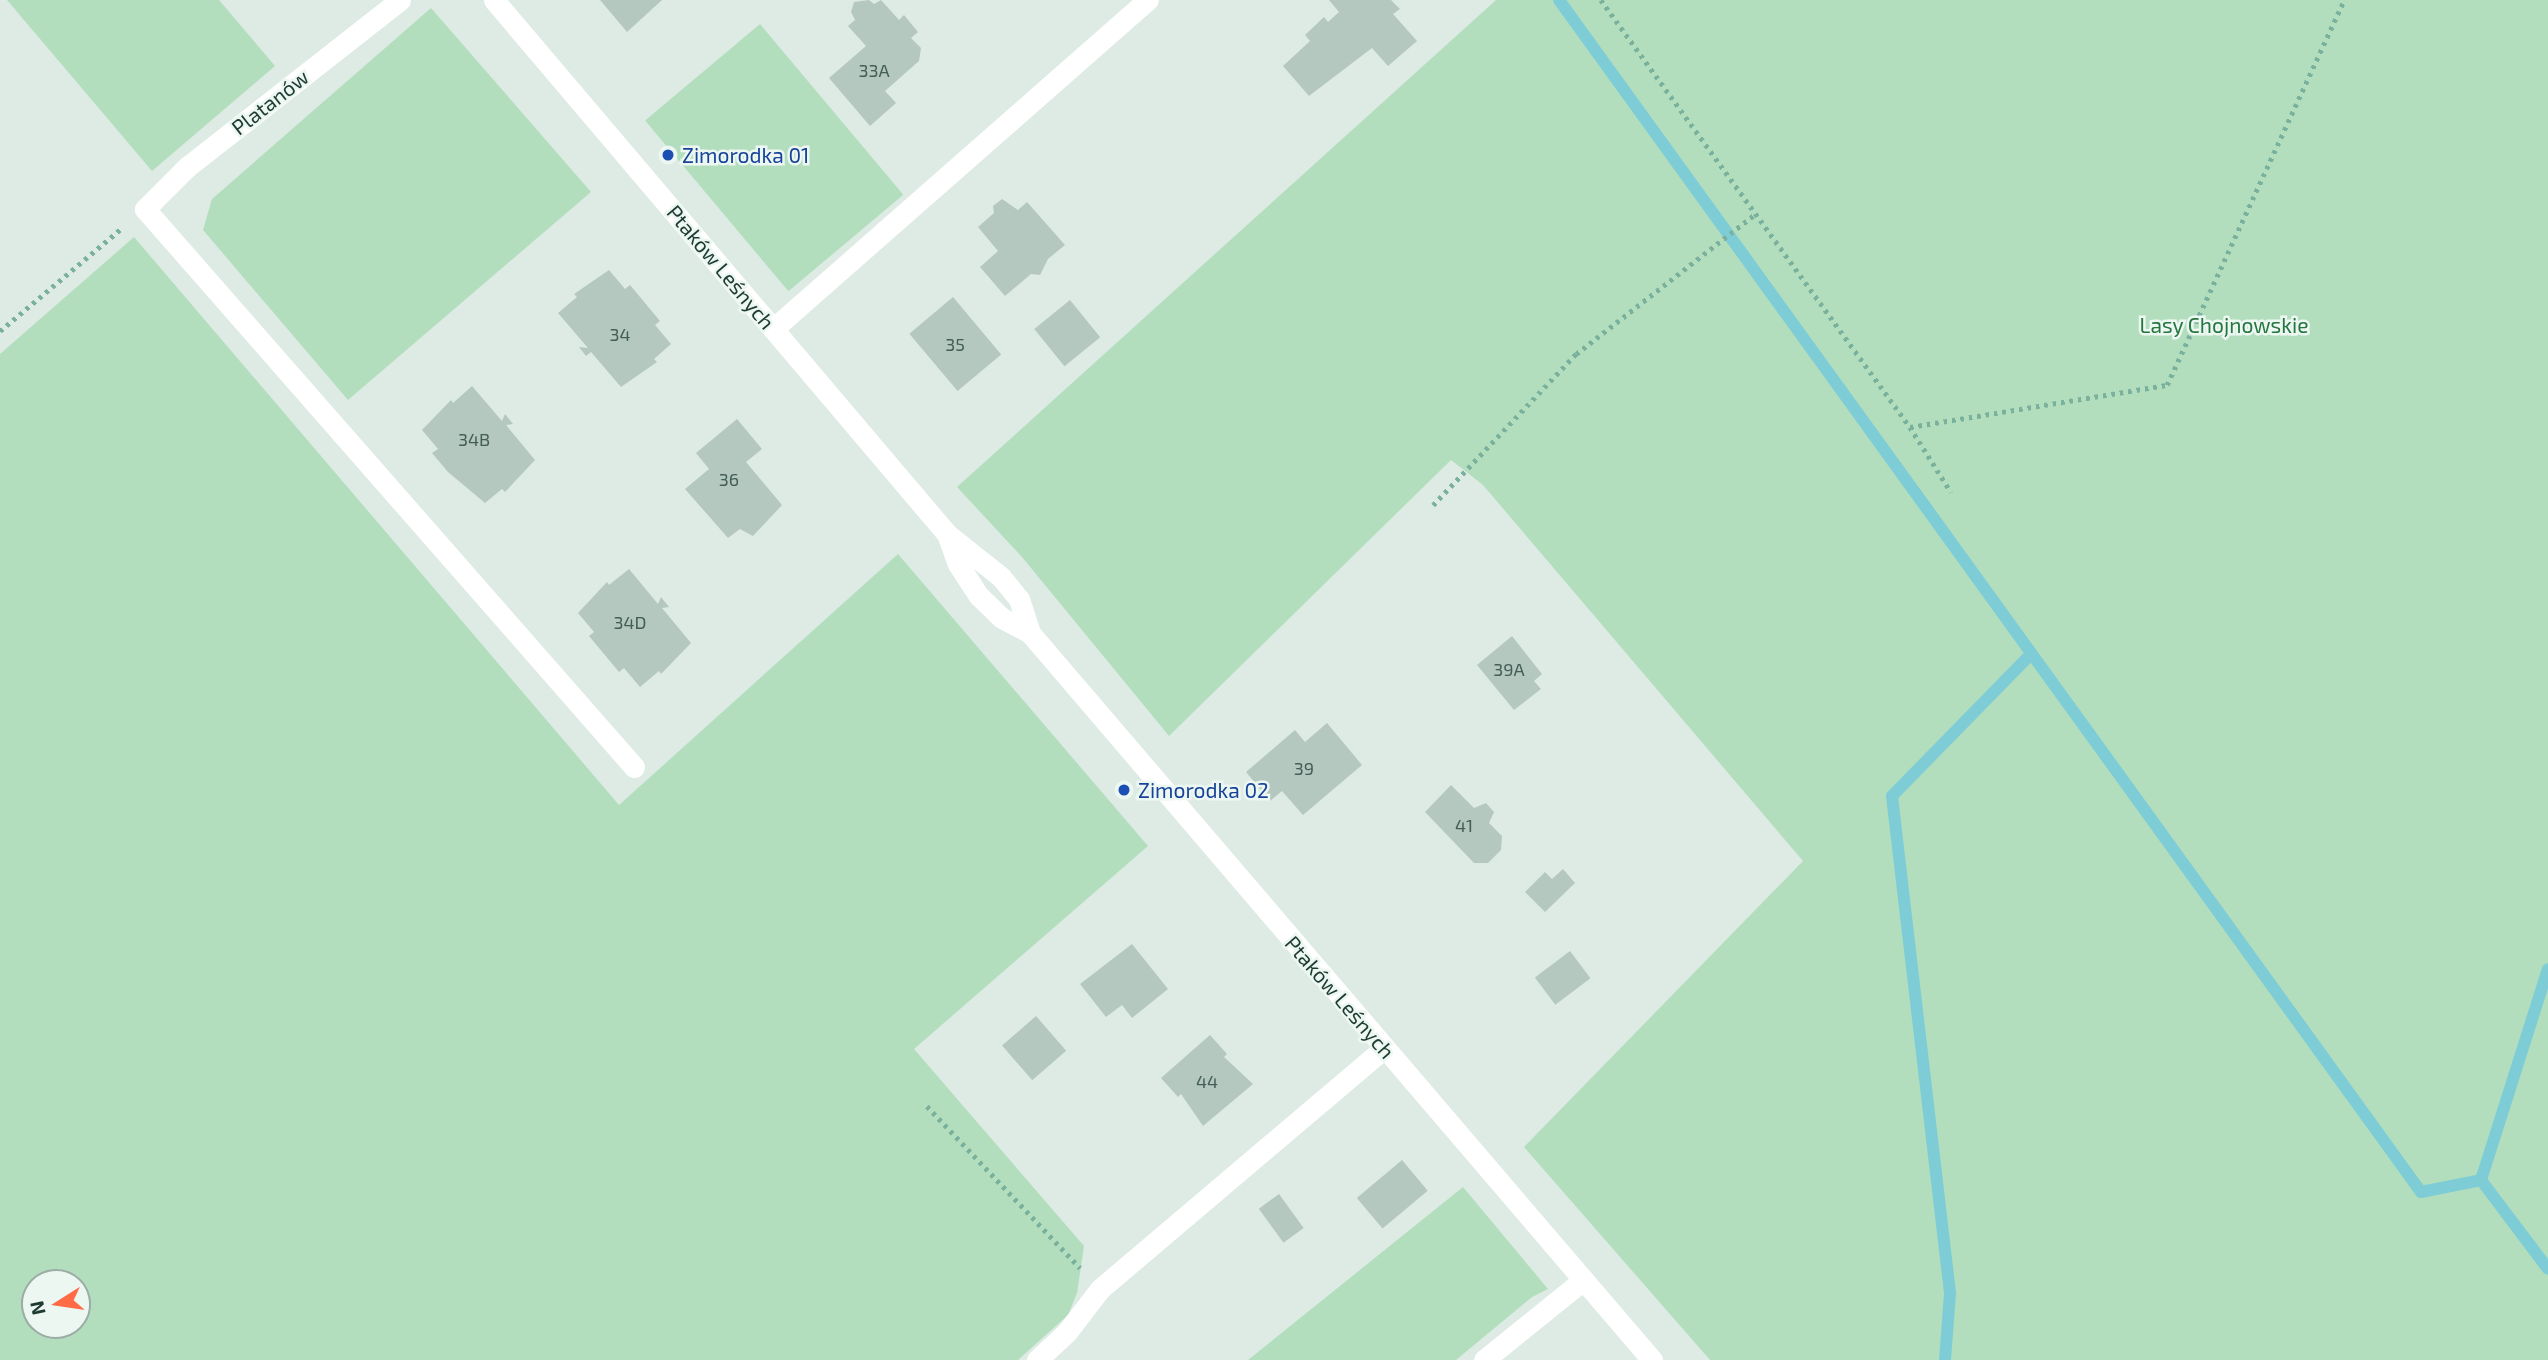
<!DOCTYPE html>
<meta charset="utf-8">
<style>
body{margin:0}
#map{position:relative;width:2548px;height:1360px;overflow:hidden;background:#ddebe4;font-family:"Exo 2",sans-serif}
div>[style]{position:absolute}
.green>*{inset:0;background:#b3debd;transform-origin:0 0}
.stream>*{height:12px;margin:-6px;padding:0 6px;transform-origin:6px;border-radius:6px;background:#7ecdd6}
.building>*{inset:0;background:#b5c8c0;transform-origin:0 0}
.path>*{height:4.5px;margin-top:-2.25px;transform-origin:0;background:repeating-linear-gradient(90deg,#7ab19d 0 3.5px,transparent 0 8.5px)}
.minor>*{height:21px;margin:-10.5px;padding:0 10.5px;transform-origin:10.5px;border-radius:10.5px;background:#fff}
.dots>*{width:19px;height:19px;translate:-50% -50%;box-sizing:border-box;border:4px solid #edf7f2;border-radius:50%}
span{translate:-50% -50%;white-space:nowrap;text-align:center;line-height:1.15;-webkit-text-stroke:5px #edf7f2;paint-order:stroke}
.number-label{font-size:18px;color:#435e56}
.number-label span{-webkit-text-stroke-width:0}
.street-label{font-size:21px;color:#1d3b32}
.transit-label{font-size:21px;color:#164399}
.left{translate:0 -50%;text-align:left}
.park-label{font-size:21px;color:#24763f}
.north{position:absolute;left:21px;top:1269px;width:70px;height:70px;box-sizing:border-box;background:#edf7f2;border:2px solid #9aaca5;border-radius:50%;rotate:258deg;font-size:19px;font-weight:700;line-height:28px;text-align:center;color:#1d3b32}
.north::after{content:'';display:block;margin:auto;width:24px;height:32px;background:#ff6b47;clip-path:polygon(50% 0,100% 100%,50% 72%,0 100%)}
</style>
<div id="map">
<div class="green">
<div style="clip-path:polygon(7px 0,219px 0,275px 66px,152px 171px)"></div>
<div style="clip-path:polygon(1496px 0,2548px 0,2548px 1360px,1710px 1360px,1524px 1147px,1803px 861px,1483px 485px,1451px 460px,1169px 736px,1022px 557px,957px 487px)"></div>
<div style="clip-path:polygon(431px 8px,591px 192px,348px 400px,203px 230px,212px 199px)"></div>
<div style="left:760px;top:24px;width:223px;height:150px;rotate:50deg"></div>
<div style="clip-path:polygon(evenodd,134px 237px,619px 805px,898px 554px,1148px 846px,914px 1049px,1084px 1246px,1077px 1293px,1068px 1315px,1018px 1360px,0 1360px,0 354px,134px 237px,35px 1283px,77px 1283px,77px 1325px,35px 1325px,35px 1283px)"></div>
<div style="clip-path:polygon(1463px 1187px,1548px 1289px,1532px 1297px,1456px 1360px,1248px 1360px)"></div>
</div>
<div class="stream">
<div style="left:1559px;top:0;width:1471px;rotate:54.13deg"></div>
<div style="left:2421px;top:1192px;width:61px;rotate:-11.3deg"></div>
<div style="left:2481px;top:1180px;width:111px;rotate:53deg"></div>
<div style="left:2481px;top:1180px;width:221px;rotate:-72.4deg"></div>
<div style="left:1945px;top:1360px;width:67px;rotate:-85.7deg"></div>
<div style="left:1950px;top:1293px;width:500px;rotate:-96.66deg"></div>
<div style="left:1892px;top:796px;width:197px;rotate:-45.6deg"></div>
</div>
<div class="building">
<div style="clip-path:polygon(600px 0,662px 0,627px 32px)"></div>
<div style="clip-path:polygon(869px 0,874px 4px,881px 0,899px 20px,904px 15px,918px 32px,911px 38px,921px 48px,919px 61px,885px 91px,896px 103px,870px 126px,829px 78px,866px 46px,848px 26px,855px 20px,851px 12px,854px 2px)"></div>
<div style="clip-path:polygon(1329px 0,1391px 0,1400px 9px,1393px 14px,1417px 41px,1388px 66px,1372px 48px,1309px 96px,1283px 66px,1310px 41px,1305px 35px,1324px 17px,1328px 22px,1339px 12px)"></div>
<div style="clip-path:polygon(1002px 199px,1018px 210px,1027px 202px,1065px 245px,1048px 259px,1040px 275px,1031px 274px,1005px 296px,980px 267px,998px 251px,978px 227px,994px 213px,993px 206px)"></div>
<div style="clip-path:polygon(609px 270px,625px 289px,630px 285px,660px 321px,655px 325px,671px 344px,654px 359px,657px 362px,621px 387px,591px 352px,586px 356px,579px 347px,588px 348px,558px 313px,577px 297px,574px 294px)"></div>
<div style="left:953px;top:297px;width:75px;height:57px;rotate:50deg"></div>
<div style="left:1070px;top:300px;width:48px;height:46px;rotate:51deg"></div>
<div style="clip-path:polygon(472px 386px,502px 421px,505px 414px,513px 424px,506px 425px,535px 460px,505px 492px,502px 489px,485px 503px,448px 472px,432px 453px,438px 449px,422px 430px,451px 400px,453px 403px)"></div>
<div style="clip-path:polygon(737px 419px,762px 449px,746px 462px,782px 505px,753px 536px,740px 529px,728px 538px,685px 489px,709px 469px,696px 453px)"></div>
<div style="clip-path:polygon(629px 569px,658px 604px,661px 597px,669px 607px,662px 608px,691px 643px,661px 674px,659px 671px,640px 687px,624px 668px,619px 672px,589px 636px,594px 632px,578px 613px,607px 582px,609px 585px)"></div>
<div style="clip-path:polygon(1512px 636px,1542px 674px,1534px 681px,1541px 689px,1514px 710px,1477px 665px)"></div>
<div style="clip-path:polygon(1327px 723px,1362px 765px,1303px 815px,1282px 791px,1270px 801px,1246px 772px,1295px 730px,1305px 742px)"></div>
<div style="clip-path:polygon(1451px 785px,1474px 808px,1486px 803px,1494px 812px,1489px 823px,1502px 836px,1501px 850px,1488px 863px,1474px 863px,1425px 812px)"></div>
<div style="clip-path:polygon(1563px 869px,1575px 883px,1545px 912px,1525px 892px,1545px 872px,1552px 879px)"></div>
<div style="clip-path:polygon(1132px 944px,1168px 989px,1132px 1018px,1122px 1005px,1106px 1017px,1080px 984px)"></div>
<div style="left:1570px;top:951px;width:34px;height:44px;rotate:53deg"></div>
<div style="left:1036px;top:1016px;width:46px;height:45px;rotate:49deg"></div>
<div style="clip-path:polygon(1210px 1035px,1227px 1054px,1224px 1057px,1253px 1084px,1203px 1126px,1181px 1094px,1178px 1097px,1161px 1078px)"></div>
<div style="left:1402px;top:1160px;width:40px;height:59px;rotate:50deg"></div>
<div style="left:1279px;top:1194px;width:42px;height:25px;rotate:54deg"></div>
</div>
<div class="path">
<div style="left:1601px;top:0;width:527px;rotate:54.11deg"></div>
<div style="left:1910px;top:427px;width:77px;rotate:57.8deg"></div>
<div style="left:0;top:331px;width:161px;rotate:-40.2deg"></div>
<div style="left:1910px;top:427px;width:260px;rotate:-9.3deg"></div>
<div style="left:2167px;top:385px;width:424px;rotate:-65.3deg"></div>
<div style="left:1433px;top:505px;width:208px;rotate:-46.6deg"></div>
<div style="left:1576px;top:354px;width:227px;rotate:-38deg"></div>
<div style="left:927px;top:1106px;width:223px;rotate:46.6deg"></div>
</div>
<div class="minor">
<div style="left:400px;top:0;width:269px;rotate:141.9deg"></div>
<div style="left:188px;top:166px;width:61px;rotate:135deg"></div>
<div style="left:145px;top:209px;width:742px;rotate:48.77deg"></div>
<div style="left:494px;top:0;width:700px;rotate:49.69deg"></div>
<div style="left:947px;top:534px;width:69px;rotate:38.5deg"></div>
<div style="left:1001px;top:577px;width:28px;rotate:51deg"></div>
<div style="left:1019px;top:599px;width:36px;rotate:72deg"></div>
<div style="left:773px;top:329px;width:499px;rotate:-41.3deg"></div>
<div style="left:947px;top:534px;width:32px;rotate:70deg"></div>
<div style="left:958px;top:564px;width:38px;rotate:57deg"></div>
<div style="left:979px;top:596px;width:32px;rotate:44deg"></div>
<div style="left:1002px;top:618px;width:32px;rotate:28deg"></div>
<div style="left:1030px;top:633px;width:957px;rotate:49.45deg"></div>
<div style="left:1037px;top:1360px;width:41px;rotate:-43deg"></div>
<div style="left:1067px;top:1332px;width:54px;rotate:-52.5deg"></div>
<div style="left:1100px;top:1289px;width:372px;rotate:-40.3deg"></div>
<div style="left:1484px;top:1360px;width:127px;rotate:-38.9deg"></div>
</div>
<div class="dots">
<div style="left:668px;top:155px;background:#1a4fb4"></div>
<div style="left:1124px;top:790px;background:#1a4fb4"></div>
</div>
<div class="number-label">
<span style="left:874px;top:70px">33A</span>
<span style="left:620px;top:334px">34</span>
<span style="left:955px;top:344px">35</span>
<span style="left:474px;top:439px">34B</span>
<span style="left:729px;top:479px">36</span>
<span style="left:630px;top:622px">34D</span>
<span style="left:1509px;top:669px">39A</span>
<span style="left:1304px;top:768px">39</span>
<span style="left:1464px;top:825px">41</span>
<span style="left:1207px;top:1081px">44</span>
</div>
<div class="street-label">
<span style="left:270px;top:102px;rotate:-38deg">Platanów</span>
<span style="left:721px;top:267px;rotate:50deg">Ptaków Leśnych</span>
<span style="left:1340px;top:997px;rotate:49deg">Ptaków Leśnych</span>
</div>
<div class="transit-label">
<span class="left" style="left:682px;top:155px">Zimorodka 01</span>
<span class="left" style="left:1138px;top:790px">Zimorodka 02</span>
</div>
<div class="park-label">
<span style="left:2224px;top:325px">Lasy Chojnowskie</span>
</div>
<div class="north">N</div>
</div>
